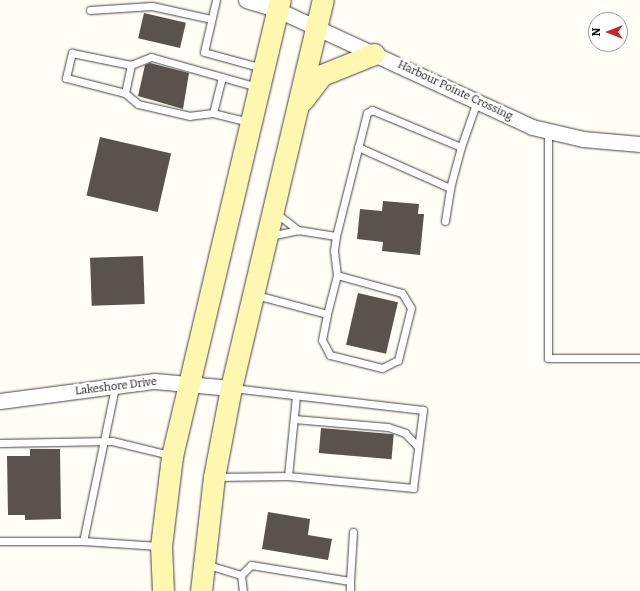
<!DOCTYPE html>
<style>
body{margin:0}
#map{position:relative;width:640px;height:591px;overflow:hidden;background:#fffdf5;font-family:Bitter,serif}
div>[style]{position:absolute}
.building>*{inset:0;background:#5a524d;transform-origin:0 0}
.roads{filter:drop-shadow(0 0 1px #444) drop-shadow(0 0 1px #444)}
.service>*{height:7px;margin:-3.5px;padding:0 3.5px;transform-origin:3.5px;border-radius:3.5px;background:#fff}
.minor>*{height:15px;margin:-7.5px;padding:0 7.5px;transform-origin:7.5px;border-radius:7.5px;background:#fff}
.secondary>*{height:21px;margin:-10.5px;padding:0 10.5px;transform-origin:10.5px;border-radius:10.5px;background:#fff6b0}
span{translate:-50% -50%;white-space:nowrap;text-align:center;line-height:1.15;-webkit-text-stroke:4px #fff;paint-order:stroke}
.street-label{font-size:11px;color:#111}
.north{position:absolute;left:588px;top:12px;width:40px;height:40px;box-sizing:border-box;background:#fff;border:1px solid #a0a0a0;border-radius:50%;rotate:270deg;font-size:11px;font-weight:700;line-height:16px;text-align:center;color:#111}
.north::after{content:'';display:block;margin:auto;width:14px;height:18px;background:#c4262e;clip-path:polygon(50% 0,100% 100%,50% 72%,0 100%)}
</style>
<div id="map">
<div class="building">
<div style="left:144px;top:13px;width:43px;height:26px;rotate:13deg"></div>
<div style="clip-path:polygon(150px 63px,189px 73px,183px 109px,138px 96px,145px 65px)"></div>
<div style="left:100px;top:137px;width:73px;height:60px;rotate:13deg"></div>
<div style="clip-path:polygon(383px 201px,419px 204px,418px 214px,424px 214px,420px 255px,382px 251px,383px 242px,357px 239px,360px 209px,382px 211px)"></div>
<div style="left:143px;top:256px;width:48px;height:53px;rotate:88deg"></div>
<div style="left:358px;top:293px;width:41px;height:53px;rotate:13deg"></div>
<div style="left:321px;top:428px;width:73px;height:25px;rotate:5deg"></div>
<div style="clip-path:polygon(30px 449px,60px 449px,61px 519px,25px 520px,25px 515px,8px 515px,7px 456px,30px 456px)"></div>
<div style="clip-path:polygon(268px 512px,310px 519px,308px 535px,332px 539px,328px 560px,262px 549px)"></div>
</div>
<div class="roads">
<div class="service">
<div style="left:216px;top:0;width:53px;rotate:103deg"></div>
<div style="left:204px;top:52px;width:60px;rotate:15.4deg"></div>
<div style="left:90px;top:10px;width:62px;rotate:-3.7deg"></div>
<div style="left:152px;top:6px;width:60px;rotate:12.4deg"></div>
<div style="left:125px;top:93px;width:29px;rotate:-78deg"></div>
<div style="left:213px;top:113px;width:37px;rotate:-76deg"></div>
<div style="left:249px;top:122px;width:37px;rotate:-166deg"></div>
<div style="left:213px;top:113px;width:23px;rotate:173deg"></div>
<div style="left:190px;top:116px;width:53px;rotate:-167deg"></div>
<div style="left:138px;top:104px;width:17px;rotate:-140deg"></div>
<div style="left:125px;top:93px;width:61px;rotate:-165.7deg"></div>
<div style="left:66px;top:78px;width:26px;rotate:-77deg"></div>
<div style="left:72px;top:53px;width:60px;rotate:11.5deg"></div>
<div style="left:131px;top:65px;width:22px;rotate:-22deg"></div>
<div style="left:151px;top:57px;width:111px;rotate:15.7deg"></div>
<div style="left:548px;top:131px;width:227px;rotate:90deg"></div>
<div style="left:548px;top:358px;width:92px"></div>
<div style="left:358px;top:147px;width:101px;rotate:24deg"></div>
<div style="left:450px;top:188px;width:42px;rotate:-75deg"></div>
<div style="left:276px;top:213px;width:28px;rotate:38deg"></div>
<div style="left:445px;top:221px;width:33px;rotate:-81deg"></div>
<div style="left:270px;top:236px;width:29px;rotate:-12deg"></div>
<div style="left:298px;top:230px;width:38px;rotate:9deg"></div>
<div style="left:336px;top:236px;width:127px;rotate:-75.9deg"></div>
<div style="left:367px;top:113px;width:6px;rotate:-31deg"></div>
<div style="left:372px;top:110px;width:96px;rotate:22.6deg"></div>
<div style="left:461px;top:147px;width:49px;rotate:-70.8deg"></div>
<div style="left:336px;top:236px;width:15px;rotate:98deg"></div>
<div style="left:334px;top:251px;width:24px;rotate:83deg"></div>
<div style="left:256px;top:295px;width:73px;rotate:15deg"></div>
<div style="left:327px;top:314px;width:40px;rotate:-75.6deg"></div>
<div style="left:337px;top:275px;width:67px;rotate:15.5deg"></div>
<div style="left:402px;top:293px;width:17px;rotate:59deg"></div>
<div style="left:411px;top:308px;width:54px;rotate:104deg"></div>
<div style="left:398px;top:360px;width:18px;rotate:153deg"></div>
<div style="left:382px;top:368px;width:54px;rotate:-166deg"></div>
<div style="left:330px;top:355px;width:17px;rotate:-118deg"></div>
<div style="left:322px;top:340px;width:26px;rotate:-79deg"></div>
<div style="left:115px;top:387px;width:157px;rotate:101.7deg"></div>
<div style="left:83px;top:541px;width:76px;rotate:3.8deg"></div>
<div style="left:294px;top:419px;width:94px;rotate:4.9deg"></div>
<div style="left:388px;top:427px;width:18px;rotate:19deg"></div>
<div style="left:405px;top:433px;width:19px;rotate:47deg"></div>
<div style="left:0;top:443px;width:112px;rotate:-1deg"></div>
<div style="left:112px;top:441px;width:60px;rotate:13.6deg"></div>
<div style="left:288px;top:476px;width:80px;rotate:-84.3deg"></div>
<div style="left:216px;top:477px;width:72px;rotate:-0.8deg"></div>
<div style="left:288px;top:476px;width:126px;rotate:5.5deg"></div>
<div style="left:413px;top:488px;width:79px;rotate:-82.7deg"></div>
<div style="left:423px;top:410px;width:192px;rotate:-173.4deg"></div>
<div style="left:0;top:541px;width:83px"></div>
<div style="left:205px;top:564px;width:38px;rotate:17deg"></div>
<div style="left:241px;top:575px;width:14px;rotate:-45deg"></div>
<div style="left:251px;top:565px;width:100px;rotate:9.2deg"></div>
<div style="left:350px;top:581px;width:10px;rotate:90deg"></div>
<div style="left:241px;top:575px;width:16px;rotate:83deg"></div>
<div style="left:350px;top:581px;width:49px;rotate:-86.5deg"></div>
</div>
<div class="minor">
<div style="left:246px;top:0;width:34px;rotate:17deg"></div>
<div style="left:278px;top:10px;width:280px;rotate:24.7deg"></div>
<div style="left:532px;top:127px;width:52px;rotate:13.2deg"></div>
<div style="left:583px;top:139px;width:57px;rotate:5deg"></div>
<div style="left:0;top:401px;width:156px;rotate:-7.4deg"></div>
<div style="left:155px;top:381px;width:76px;rotate:5.3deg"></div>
</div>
<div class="secondary">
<div style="left:303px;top:100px;width:31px;rotate:-53deg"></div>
<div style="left:322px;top:75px;width:56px;rotate:-22deg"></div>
<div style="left:163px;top:591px;width:45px;rotate:-92.5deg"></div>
<div style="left:161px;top:546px;width:91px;rotate:-83deg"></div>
<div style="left:172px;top:456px;width:469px;rotate:-76.7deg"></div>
<div style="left:201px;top:591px;width:115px;rotate:-83.5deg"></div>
<div style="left:214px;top:477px;width:91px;rotate:-79.2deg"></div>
<div style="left:231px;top:388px;width:399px;rotate:-76.7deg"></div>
</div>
</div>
<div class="street-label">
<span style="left:455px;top:91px;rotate:25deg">Harbour Pointe Crossing</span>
<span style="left:116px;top:387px;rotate:-7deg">Lakeshore Drive</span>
</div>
<div class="north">N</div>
</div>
